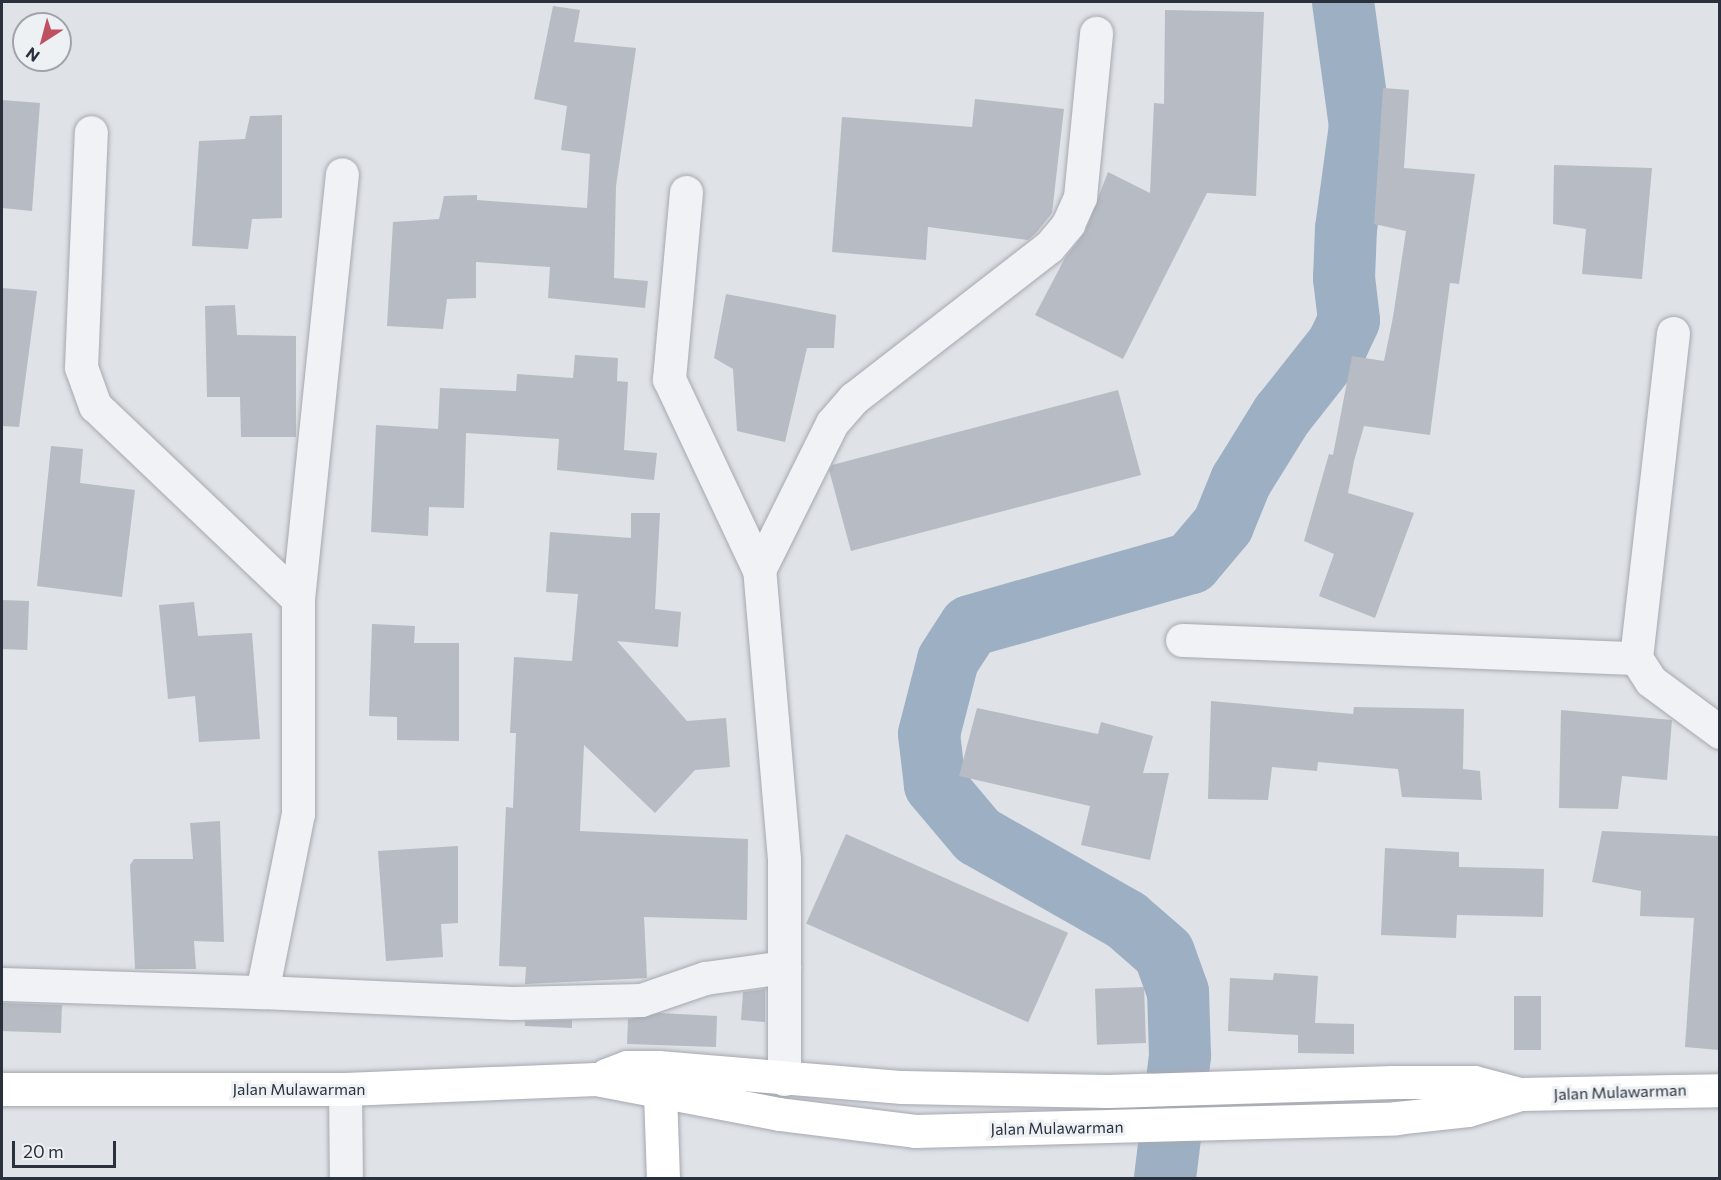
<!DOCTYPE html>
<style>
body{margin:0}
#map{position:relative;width:1721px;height:1180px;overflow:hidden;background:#dfe2e7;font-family:Commissioner,sans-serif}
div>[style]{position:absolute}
.river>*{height:62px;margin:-31px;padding:0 31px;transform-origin:31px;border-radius:31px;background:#9dafc3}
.building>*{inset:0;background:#b7bbc3;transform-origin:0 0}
.roads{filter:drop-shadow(0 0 2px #a5a9b0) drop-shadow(0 0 2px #a5a9b0)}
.street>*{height:33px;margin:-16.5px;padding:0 16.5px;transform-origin:16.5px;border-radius:16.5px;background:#f1f2f5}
.secondary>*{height:33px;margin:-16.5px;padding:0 16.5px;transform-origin:16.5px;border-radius:16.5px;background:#fff}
.highway>*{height:33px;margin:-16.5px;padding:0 16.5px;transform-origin:16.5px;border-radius:16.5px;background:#fff}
span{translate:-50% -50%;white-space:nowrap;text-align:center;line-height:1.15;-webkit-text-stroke:6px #eef1f4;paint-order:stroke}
.street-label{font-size:16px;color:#2a303c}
.frame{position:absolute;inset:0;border:3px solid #2a303c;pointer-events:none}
.north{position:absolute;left:12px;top:12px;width:60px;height:60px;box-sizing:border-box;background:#eef1f4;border:2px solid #a0a4aa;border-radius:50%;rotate:216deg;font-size:16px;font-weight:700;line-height:24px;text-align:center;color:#2a303c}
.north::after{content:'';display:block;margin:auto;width:21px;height:27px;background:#bf505f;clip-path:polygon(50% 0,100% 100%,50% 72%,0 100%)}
.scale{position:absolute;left:12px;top:1141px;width:104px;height:27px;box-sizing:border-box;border:3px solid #2a303c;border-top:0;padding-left:8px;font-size:18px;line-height:21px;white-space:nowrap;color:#2a303c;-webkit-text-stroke:4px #eef1f4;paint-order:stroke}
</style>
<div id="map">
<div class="river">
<div style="left:1165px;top:1178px;width:124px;rotate:-83deg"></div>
<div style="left:1180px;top:1055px;width:63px;rotate:-91.8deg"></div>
<div style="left:1178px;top:992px;width:41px;rotate:-109.7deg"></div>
<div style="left:1164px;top:953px;width:50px;rotate:-139deg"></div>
<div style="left:1126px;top:920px;width:170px;rotate:-150.4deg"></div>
<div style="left:978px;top:836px;width:67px;rotate:-130.1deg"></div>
<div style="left:935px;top:785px;width:51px;rotate:-96.7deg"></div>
<div style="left:929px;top:734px;width:76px;rotate:-75.6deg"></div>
<div style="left:948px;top:660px;width:40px;rotate:-57.1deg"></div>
<div style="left:970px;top:626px;width:230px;rotate:-15.9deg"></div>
<div style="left:1191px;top:563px;width:50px;rotate:-49.9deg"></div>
<div style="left:1223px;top:525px;width:48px;rotate:-67.8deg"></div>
<div style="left:1241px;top:481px;width:78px;rotate:-58.2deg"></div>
<div style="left:1282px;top:415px;width:90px;rotate:-51.7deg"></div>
<div style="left:1338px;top:344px;width:26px;rotate:-65deg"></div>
<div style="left:1349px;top:320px;width:42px;rotate:-96.8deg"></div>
<div style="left:1344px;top:278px;width:49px;rotate:-87.7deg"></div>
<div style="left:1346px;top:229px;width:104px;rotate:-82.3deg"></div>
<div style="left:1360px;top:126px;width:125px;rotate:-97.8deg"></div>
</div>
<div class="building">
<div style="clip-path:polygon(553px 6px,580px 10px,574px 42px,636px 48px,616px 186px,614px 278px,648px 281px,645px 308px,548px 298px,550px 267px,476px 262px,476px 298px,447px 299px,443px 329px,387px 326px,393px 222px,439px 219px,444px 196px,477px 195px,477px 200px,587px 208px,590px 154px,561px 150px,567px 106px,534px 99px)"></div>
<div style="clip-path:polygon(1165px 10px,1264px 12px,1256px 196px,1207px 193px,1123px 359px,1035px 315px,1065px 258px,1085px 232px,1108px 172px,1150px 193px,1154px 103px,1164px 104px)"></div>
<div style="clip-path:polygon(1383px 88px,1409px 90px,1404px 168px,1475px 174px,1459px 284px,1450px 283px,1430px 435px,1364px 426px,1354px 461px,1348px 493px,1414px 513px,1375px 618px,1319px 596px,1334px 554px,1304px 541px,1329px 454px,1333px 455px,1352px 356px,1384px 361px,1393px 317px,1406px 231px,1374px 224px)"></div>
<div style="clip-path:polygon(975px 99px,1064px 109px,1052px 213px,1036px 233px,1028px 240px,928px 227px,926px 260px,832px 252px,842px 117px,972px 127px)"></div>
<div style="clip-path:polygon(2px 100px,40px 103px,32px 211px,2px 208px)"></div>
<div style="clip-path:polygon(282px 115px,282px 218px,252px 219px,248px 249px,192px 246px,199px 141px,245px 139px,250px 116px)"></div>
<div style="clip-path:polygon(1554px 165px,1652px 168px,1642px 279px,1582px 274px,1586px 229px,1553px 224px)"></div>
<div style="clip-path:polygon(2px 288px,37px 291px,19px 427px,2px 426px)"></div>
<div style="clip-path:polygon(726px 294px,836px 315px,834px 348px,807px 348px,785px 442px,737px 431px,733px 369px,714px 358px)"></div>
<div style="clip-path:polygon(235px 305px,237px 335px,296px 336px,296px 437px,241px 437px,240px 397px,207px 397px,205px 306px)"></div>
<div style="clip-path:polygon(575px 355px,618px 358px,617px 381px,628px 382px,624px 450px,657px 453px,654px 480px,557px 470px,559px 439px,466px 433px,464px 508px,429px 507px,428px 536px,371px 532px,376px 425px,438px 429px,440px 388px,516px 391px,517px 374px,573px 378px)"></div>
<div style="clip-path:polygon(1118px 390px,1141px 475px,851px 551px,829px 470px,832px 465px)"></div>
<div style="clip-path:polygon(51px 446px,83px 449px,80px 483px,135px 490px,122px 597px,37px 586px)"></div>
<div style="clip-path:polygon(631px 513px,660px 513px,655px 609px,681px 612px,678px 647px,617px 641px,687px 721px,726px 718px,730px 767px,695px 770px,655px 813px,584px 745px,580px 831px,748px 839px,747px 920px,644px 917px,647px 978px,525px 984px,526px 967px,499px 966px,506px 807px,513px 808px,516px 733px,510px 733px,514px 657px,572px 661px,578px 594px,546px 592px,550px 532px,631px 538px)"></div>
<div style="left:2px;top:600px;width:27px;height:49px;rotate:2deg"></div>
<div style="clip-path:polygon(194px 602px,198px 636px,252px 633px,260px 739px,199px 742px,195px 696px,168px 699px,159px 605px)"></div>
<div style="clip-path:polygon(372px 624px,415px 626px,414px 643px,459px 643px,459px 741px,397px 740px,397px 717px,369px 716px)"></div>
<div style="clip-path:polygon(1211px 701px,1353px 714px,1354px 707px,1464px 709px,1463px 769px,1480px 771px,1482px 800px,1402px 797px,1398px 769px,1318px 762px,1317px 771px,1272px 767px,1268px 800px,1208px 799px)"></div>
<div style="clip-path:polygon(977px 708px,1098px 734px,1101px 722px,1153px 736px,1143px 773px,1169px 773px,1150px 860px,1081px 845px,1090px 806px,959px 776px)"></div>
<div style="clip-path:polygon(1561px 710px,1672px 720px,1667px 780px,1622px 776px,1618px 809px,1559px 808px)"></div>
<div style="clip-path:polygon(220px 821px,224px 942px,194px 941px,196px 969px,135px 969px,130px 865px,134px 859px,193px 859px,190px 823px)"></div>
<div style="clip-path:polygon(1602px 831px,1719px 836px,1719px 1050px,1685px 1047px,1694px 918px,1640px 916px,1641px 891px,1592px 882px)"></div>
<div style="left:846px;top:834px;width:243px;height:98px;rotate:24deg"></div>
<div style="clip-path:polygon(458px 846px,458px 923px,441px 924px,443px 957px,386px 961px,378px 851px)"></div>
<div style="clip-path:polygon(1385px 848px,1459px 852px,1459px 867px,1544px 869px,1543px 917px,1457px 915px,1456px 938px,1381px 935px)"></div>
<div style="clip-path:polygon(1274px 973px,1318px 976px,1315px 1023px,1354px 1024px,1354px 1054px,1298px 1053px,1298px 1035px,1228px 1031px,1230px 978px,1273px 980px)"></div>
<div style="left:1144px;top:987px;width:56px;height:49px;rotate:88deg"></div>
<div style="clip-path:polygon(765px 989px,765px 1022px,741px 1020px,743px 992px)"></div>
<div style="left:1514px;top:996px;width:27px;height:54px"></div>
<div style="left:2px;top:1003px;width:60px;height:28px;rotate:2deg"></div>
<div style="clip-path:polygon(660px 1013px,717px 1016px,716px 1047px,627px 1044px,628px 1019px)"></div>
<div style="clip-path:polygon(572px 1020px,572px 1028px,525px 1026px,525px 1021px)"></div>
</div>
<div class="roads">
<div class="street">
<div style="left:686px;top:192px;width:188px;rotate:95.2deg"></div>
<div style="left:669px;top:379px;width:211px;rotate:64.8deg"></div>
<div style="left:1673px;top:333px;width:327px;rotate:96.5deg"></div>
<div style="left:1636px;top:658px;width:27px;rotate:57deg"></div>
<div style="left:1651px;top:681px;width:86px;rotate:36.5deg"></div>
<div style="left:298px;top:599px;width:427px;rotate:-84.1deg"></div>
<div style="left:1182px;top:640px;width:454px;rotate:2.3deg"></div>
<div style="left:2px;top:984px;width:260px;rotate:1.8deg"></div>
<div style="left:262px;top:992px;width:182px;rotate:-78.6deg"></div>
<div style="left:298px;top:814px;width:215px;rotate:-90deg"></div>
<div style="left:298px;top:599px;width:280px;rotate:-136.4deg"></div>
<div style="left:95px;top:406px;width:41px;rotate:-109.7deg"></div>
<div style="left:81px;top:367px;width:235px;rotate:-87.6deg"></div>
<div style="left:262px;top:992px;width:250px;rotate:2.5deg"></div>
<div style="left:512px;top:1003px;width:129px;rotate:-1.3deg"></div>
<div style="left:641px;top:1000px;width:68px;rotate:-19deg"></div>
<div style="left:705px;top:978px;width:80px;rotate:-7.9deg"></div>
<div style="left:784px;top:1079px;width:220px;rotate:-90deg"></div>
<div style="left:784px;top:859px;width:290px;rotate:-94.9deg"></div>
<div style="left:759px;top:570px;width:164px;rotate:-63.6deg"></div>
<div style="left:832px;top:423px;width:33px;rotate:-49deg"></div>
<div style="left:854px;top:398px;width:247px;rotate:-37.8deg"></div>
<div style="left:1049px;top:247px;width:30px;rotate:-50deg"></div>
<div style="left:1068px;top:224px;width:30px;rotate:-66deg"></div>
<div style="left:1080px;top:197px;width:165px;rotate:-84.4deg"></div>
<div style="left:345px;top:1089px;width:89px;rotate:89.4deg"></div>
</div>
<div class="secondary">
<div style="left:660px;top:1093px;width:85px;rotate:88deg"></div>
</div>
<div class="highway">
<div style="left:606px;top:1075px;width:22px;rotate:-21deg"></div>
<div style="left:627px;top:1067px;width:31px"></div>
<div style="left:658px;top:1067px;width:245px;rotate:4.7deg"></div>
<div style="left:902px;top:1087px;width:206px;rotate:1.1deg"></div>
<div style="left:1108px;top:1091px;width:285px;rotate:-1.8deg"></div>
<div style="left:1393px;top:1082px;width:81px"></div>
<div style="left:1474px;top:1082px;width:48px;rotate:14.6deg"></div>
<div style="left:1520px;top:1094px;width:200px;rotate:-1.1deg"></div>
<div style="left:2px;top:1089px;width:343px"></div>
<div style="left:345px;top:1089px;width:251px;rotate:-2.3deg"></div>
<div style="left:596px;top:1079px;width:186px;rotate:10.8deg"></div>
<div style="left:779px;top:1114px;width:137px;rotate:7.1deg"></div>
<div style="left:915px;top:1131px;width:481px;rotate:-1.5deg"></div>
<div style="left:1396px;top:1118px;width:72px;rotate:-6.3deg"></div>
<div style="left:1468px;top:1110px;width:54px;rotate:-17.1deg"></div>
</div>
</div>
<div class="street-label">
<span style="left:299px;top:1089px">Jalan Mulawarman</span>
<span style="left:1620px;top:1092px;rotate:-2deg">Jalan Mulawarman</span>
<span style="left:1057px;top:1128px;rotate:-1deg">Jalan Mulawarman</span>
</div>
<div class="frame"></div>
<div class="north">N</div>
<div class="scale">20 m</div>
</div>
